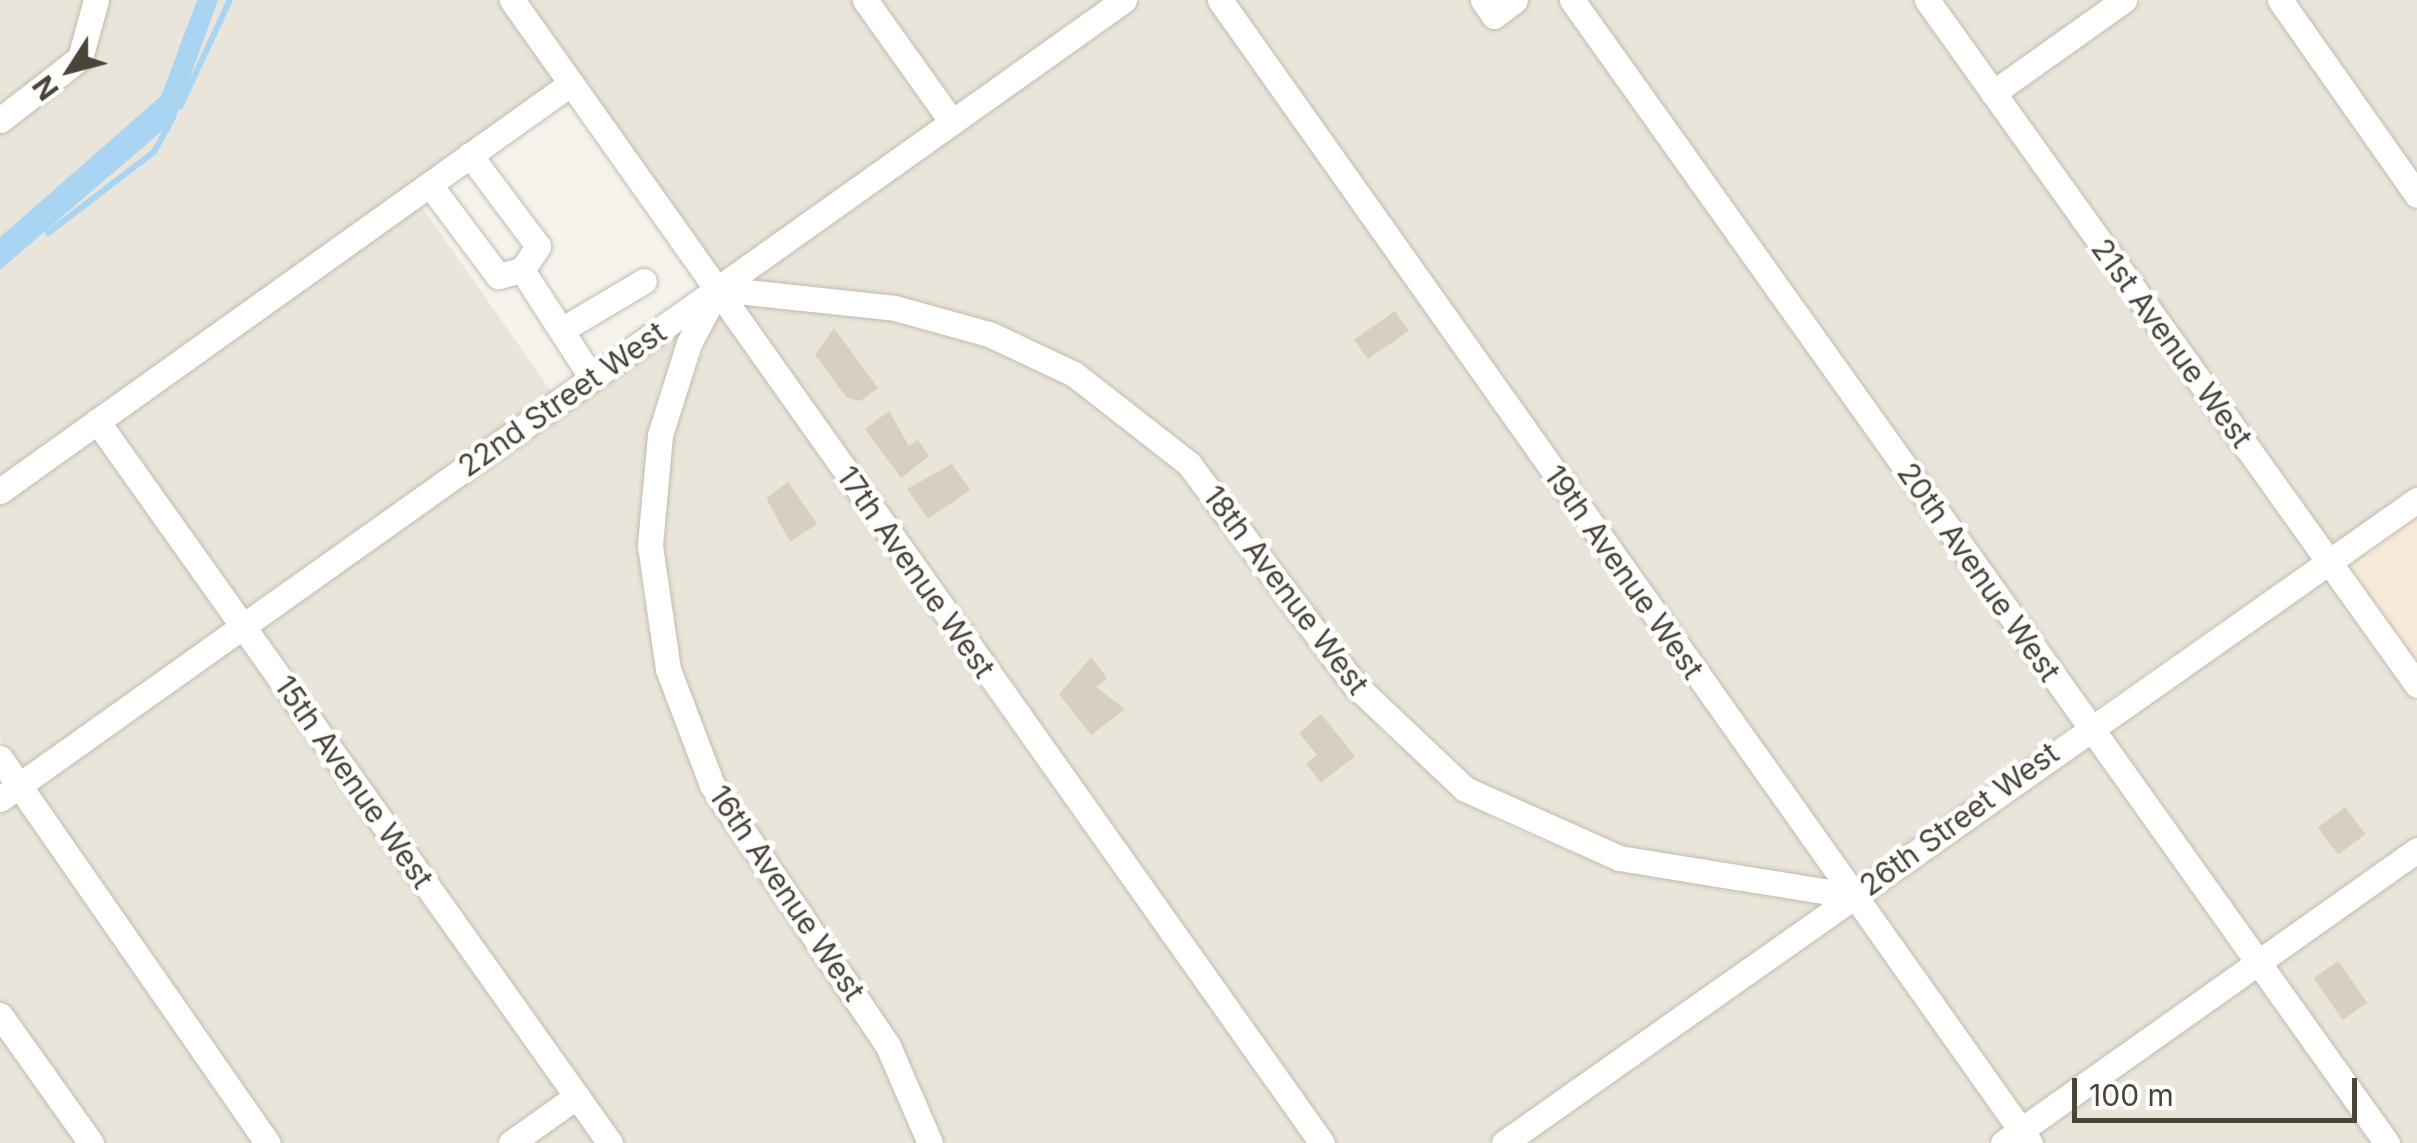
<!DOCTYPE html>
<style>
body{margin:0}
#map{position:relative;width:2417px;height:1143px;overflow:hidden;background:#f6f3ec;font-family:Inter,sans-serif}
div>[style]{position:absolute}
.residential>*{inset:0;background:#eae5da;transform-origin:0 0}
.commercial>*{inset:0;background:#f7ead8}
.water>*{inset:0;background:#a9d4f2}
.stream>*{height:6px;margin:-3px;padding:0 3px;transform-origin:3px;border-radius:3px;background:#a9d4f2}
.building>*{inset:0;background:#d8cfc1;transform-origin:0 0}
.roads{filter:drop-shadow(0 0 2px #c2bbae) drop-shadow(0 0 2px #c2bbae)}
.minor>*{height:25px;margin:-12.5px;padding:0 12.5px;transform-origin:12.5px;border-radius:12.5px;background:#fff}
span{translate:-50% -50%;white-space:nowrap;text-align:center;line-height:1.15;-webkit-text-stroke:9px #fff;paint-order:stroke}
.street-label{font-size:30px;color:#4b4439}
.north{position:absolute;left:20px;top:20px;width:100px;height:100px;-webkit-text-stroke:8px #fff;paint-order:stroke;rotate:234deg;font-size:28px;font-weight:700;line-height:40px;text-align:center;color:#4b4439}
.north::after{content:'';display:block;margin:auto;width:35px;height:45px;background:#4b4439;clip-path:polygon(50% 0,100% 100%,50% 72%,0 100%)}
.scale{position:absolute;left:2072px;top:1078px;width:285px;height:45px;box-sizing:border-box;border:5px solid #4b4439;border-top:0;padding-left:12px;font-size:30px;line-height:35px;white-space:nowrap;color:#4b4439;-webkit-text-stroke:8px #fff;paint-order:stroke}
</style>
<div id="map">
<div class="residential">
<div style="clip-path:polygon(0 0,86px 0,77px 44px,0 110px)"></div>
<div style="clip-path:polygon(107px 0,197px 0,161px 96px,0 237px,0 130px,71px 85px,96px 52px)"></div>
<div style="clip-path:polygon(218px 0,498px 0,555px 82px,0 479px,0 270px,175px 120px)"></div>
<div style="clip-path:polygon(525px 0,851px 0,937px 121px,721px 275px)"></div>
<div style="clip-path:polygon(878px 0,1107px 0,955px 108px)"></div>
<div style="clip-path:polygon(1141px 0,1207px 0,1829px 881px,1623px 848px,1472px 781px,1348px 658px,1197px 457px,1081px 365px,994px 325px,899px 298px,748px 280px)"></div>
<div style="clip-path:polygon(1234px 0,1560px 0,2074px 724px,1856px 881px)"></div>
<div style="clip-path:polygon(1587px 0,1913px 0,2313px 558px,2092px 711px)"></div>
<div style="clip-path:polygon(1940px 0,2108px 0,1996px 79px)"></div>
<div style="clip-path:polygon(2142px 0,2267px 0,2417px 213px,2417px 488px,2331px 546px,2008px 95px)"></div>
<div style="clip-path:polygon(2294px 0,2417px 0,2417px 175px)"></div>
<div style="left:420px;top:204px;width:231px;height:378px;rotate:55deg"></div>
<div style="clip-path:polygon(739px 300px,892px 318px,985px 344px,1067px 383px,1181px 471px,1384px 734px,1500px 823px,1615px 868px,1827px 902px,1487px 1143px,1335px 1143px)"></div>
<div style="clip-path:polygon(719px 309px,950px 643px,1308px 1143px,941px 1143px,897px 1040px,722px 779px,678px 665px,660px 544px,671px 436px)"></div>
<div style="clip-path:polygon(689px 322px,658px 393px,641px 499px,642px 592px,658px 673px,703px 790px,878px 1052px,918px 1143px,624px 1143px,259px 627px)"></div>
<div style="clip-path:polygon(94px 436px,230px 624px,23px 770px,0 739px,0 503px)"></div>
<div style="clip-path:polygon(2324px 574px,2417px 704px,2417px 838px,2261px 949px,2103px 727px)"></div>
<div style="clip-path:polygon(241px 640px,562px 1095px,494px 1143px,282px 1143px,34px 786px)"></div>
<div style="left:2085px;top:739px;width:273px;height:269px;rotate:55deg"></div>
<div style="clip-path:polygon(16px 799px,255px 1143px,0 1143px,0 811px)"></div>
<div style="clip-path:polygon(2417px 862px,2417px 1143px,2400px 1143px,2273px 965px)"></div>
<div style="clip-path:polygon(1850px 910px,2006px 1129px,1986px 1143px,1521px 1143px)"></div>
<div style="clip-path:polygon(2255px 977px,2373px 1143px,2044px 1143px,2036px 1132px)"></div>
<div style="clip-path:polygon(574px 1111px,596px 1143px,529px 1143px)"></div>
</div>
<div class="commercial">
<div style="clip-path:polygon(2417px 512px,2417px 666px,2343px 562px)"></div>
</div>
<div class="water">
<div style="clip-path:polygon(197px 0,218px 0,175px 120px,0 270px,0 237px,161px 96px)"></div>
</div>
<div class="stream">
<div style="left:180px;top:107px;width:118px;rotate:-65deg"></div>
<div style="left:48px;top:233px;width:133px;rotate:-37.4deg"></div>
<div style="left:154px;top:152px;width:39px;rotate:-61deg"></div>
</div>
<div class="building">
<div style="left:1395px;top:311px;width:24px;height:50px;rotate:55deg"></div>
<div style="clip-path:polygon(834px 328px,878px 388px,860px 401px,847px 398px,815px 355px)"></div>
<div style="clip-path:polygon(889px 411px,909px 446px,918px 440px,929px 456px,901px 478px,865px 429px)"></div>
<div style="clip-path:polygon(952px 464px,970px 490px,928px 519px,907px 489px)"></div>
<div style="clip-path:polygon(788px 482px,817px 524px,790px 542px,766px 498px)"></div>
<div style="clip-path:polygon(1091px 657px,1107px 678px,1096px 687px,1125px 709px,1091px 735px,1059px 694px)"></div>
<div style="clip-path:polygon(1321px 714px,1355px 756px,1321px 783px,1306px 764px,1317px 755px,1299px 733px)"></div>
<div style="left:2345px;top:807px;width:34px;height:34px;rotate:53deg"></div>
<div style="left:2338px;top:961px;width:51px;height:30px;rotate:55deg"></div>
</div>
<div class="roads">
<div class="minor">
<div style="left:512px;top:0;width:1401px;rotate:54.68deg"></div>
<div style="left:865px;top:0;width:150px;rotate:54.5deg"></div>
<div style="left:1220px;top:0;width:1401px;rotate:54.68deg"></div>
<div style="left:1483px;top:0;width:19px;rotate:55deg"></div>
<div style="left:1494px;top:16px;width:26px;rotate:-37deg"></div>
<div style="left:1572px;top:0;width:1404px;rotate:54.51deg"></div>
<div style="left:1927px;top:0;width:842px;rotate:54.42deg"></div>
<div style="left:2280px;top:0;width:238px;rotate:54.9deg"></div>
<div style="left:1993px;top:93px;width:161px;rotate:-35.4deg"></div>
<div style="left:0;top:120px;width:101px;rotate:-37.8deg"></div>
<div style="left:80px;top:58px;width:60px;rotate:-74.6deg"></div>
<div style="left:430px;top:185px;width:114px;rotate:53.2deg"></div>
<div style="left:498px;top:276px;width:25px;rotate:-14deg"></div>
<div style="left:522px;top:270px;width:29px;rotate:-56deg"></div>
<div style="left:538px;top:246px;width:114px;rotate:-126.8deg"></div>
<div style="left:522px;top:270px;width:129px;rotate:57.1deg"></div>
<div style="left:563px;top:329px;width:94px;rotate:-30.7deg"></div>
<div style="left:97px;top:421px;width:886px;rotate:54.61deg"></div>
<div style="left:0;top:491px;width:700px;rotate:-35.53deg"></div>
<div style="left:0;top:758px;width:469px;rotate:55.2deg"></div>
<div style="left:0;top:799px;width:1379px;rotate:-35.41deg"></div>
<div style="left:0;top:1015px;width:157px;rotate:54.6deg"></div>
<div style="left:511px;top:1143px;width:81px;rotate:-35.5deg"></div>
<div style="left:930px;top:1143px;width:106px;rotate:-113.4deg"></div>
<div style="left:888px;top:1046px;width:315px;rotate:-124deg"></div>
<div style="left:712px;top:785px;width:124px;rotate:-110.8deg"></div>
<div style="left:668px;top:669px;width:125px;rotate:-98.3deg"></div>
<div style="left:650px;top:545px;width:110px;rotate:-84.8deg"></div>
<div style="left:660px;top:435px;width:96px;rotate:-72.5deg"></div>
<div style="left:689px;top:343px;width:61px;rotate:-61.8deg"></div>
<div style="left:718px;top:289px;width:178px;rotate:6.1deg"></div>
<div style="left:895px;top:308px;width:98px;rotate:15.5deg"></div>
<div style="left:989px;top:334px;width:94px;rotate:25.2deg"></div>
<div style="left:1074px;top:374px;width:146px;rotate:38deg"></div>
<div style="left:1189px;top:464px;width:276px;rotate:53.1deg"></div>
<div style="left:1355px;top:685px;width:151px;rotate:43.4deg"></div>
<div style="left:1465px;top:789px;width:169px;rotate:24.1deg"></div>
<div style="left:1619px;top:858px;width:237px;rotate:9.2deg"></div>
<div style="left:1504px;top:1143px;width:1117px;rotate:-35.16deg"></div>
<div style="left:2003px;top:1143px;width:507px;rotate:-35.29deg"></div>
</div>
</div>
<div class="street-label">
<span style="left:2172px;top:343px;rotate:54deg">21st Avenue West</span>
<span style="left:562px;top:399px;rotate:-35deg">22nd Street West</span>
<span style="left:916px;top:572px;rotate:55deg">17th Avenue West</span>
<span style="left:1624px;top:572px;rotate:55deg">19th Avenue West</span>
<span style="left:1979px;top:572px;rotate:55deg">20th Avenue West</span>
<span style="left:1286px;top:590px;rotate:53deg">18th Avenue West</span>
<span style="left:354px;top:782px;rotate:55deg">15th Avenue West</span>
<span style="left:1959px;top:819px;rotate:-36deg">26th Street West</span>
<span style="left:787px;top:893px;rotate:56deg">16th Avenue West</span>
</div>
<div class="north">N</div>
<div class="scale">100 m</div>
</div>
